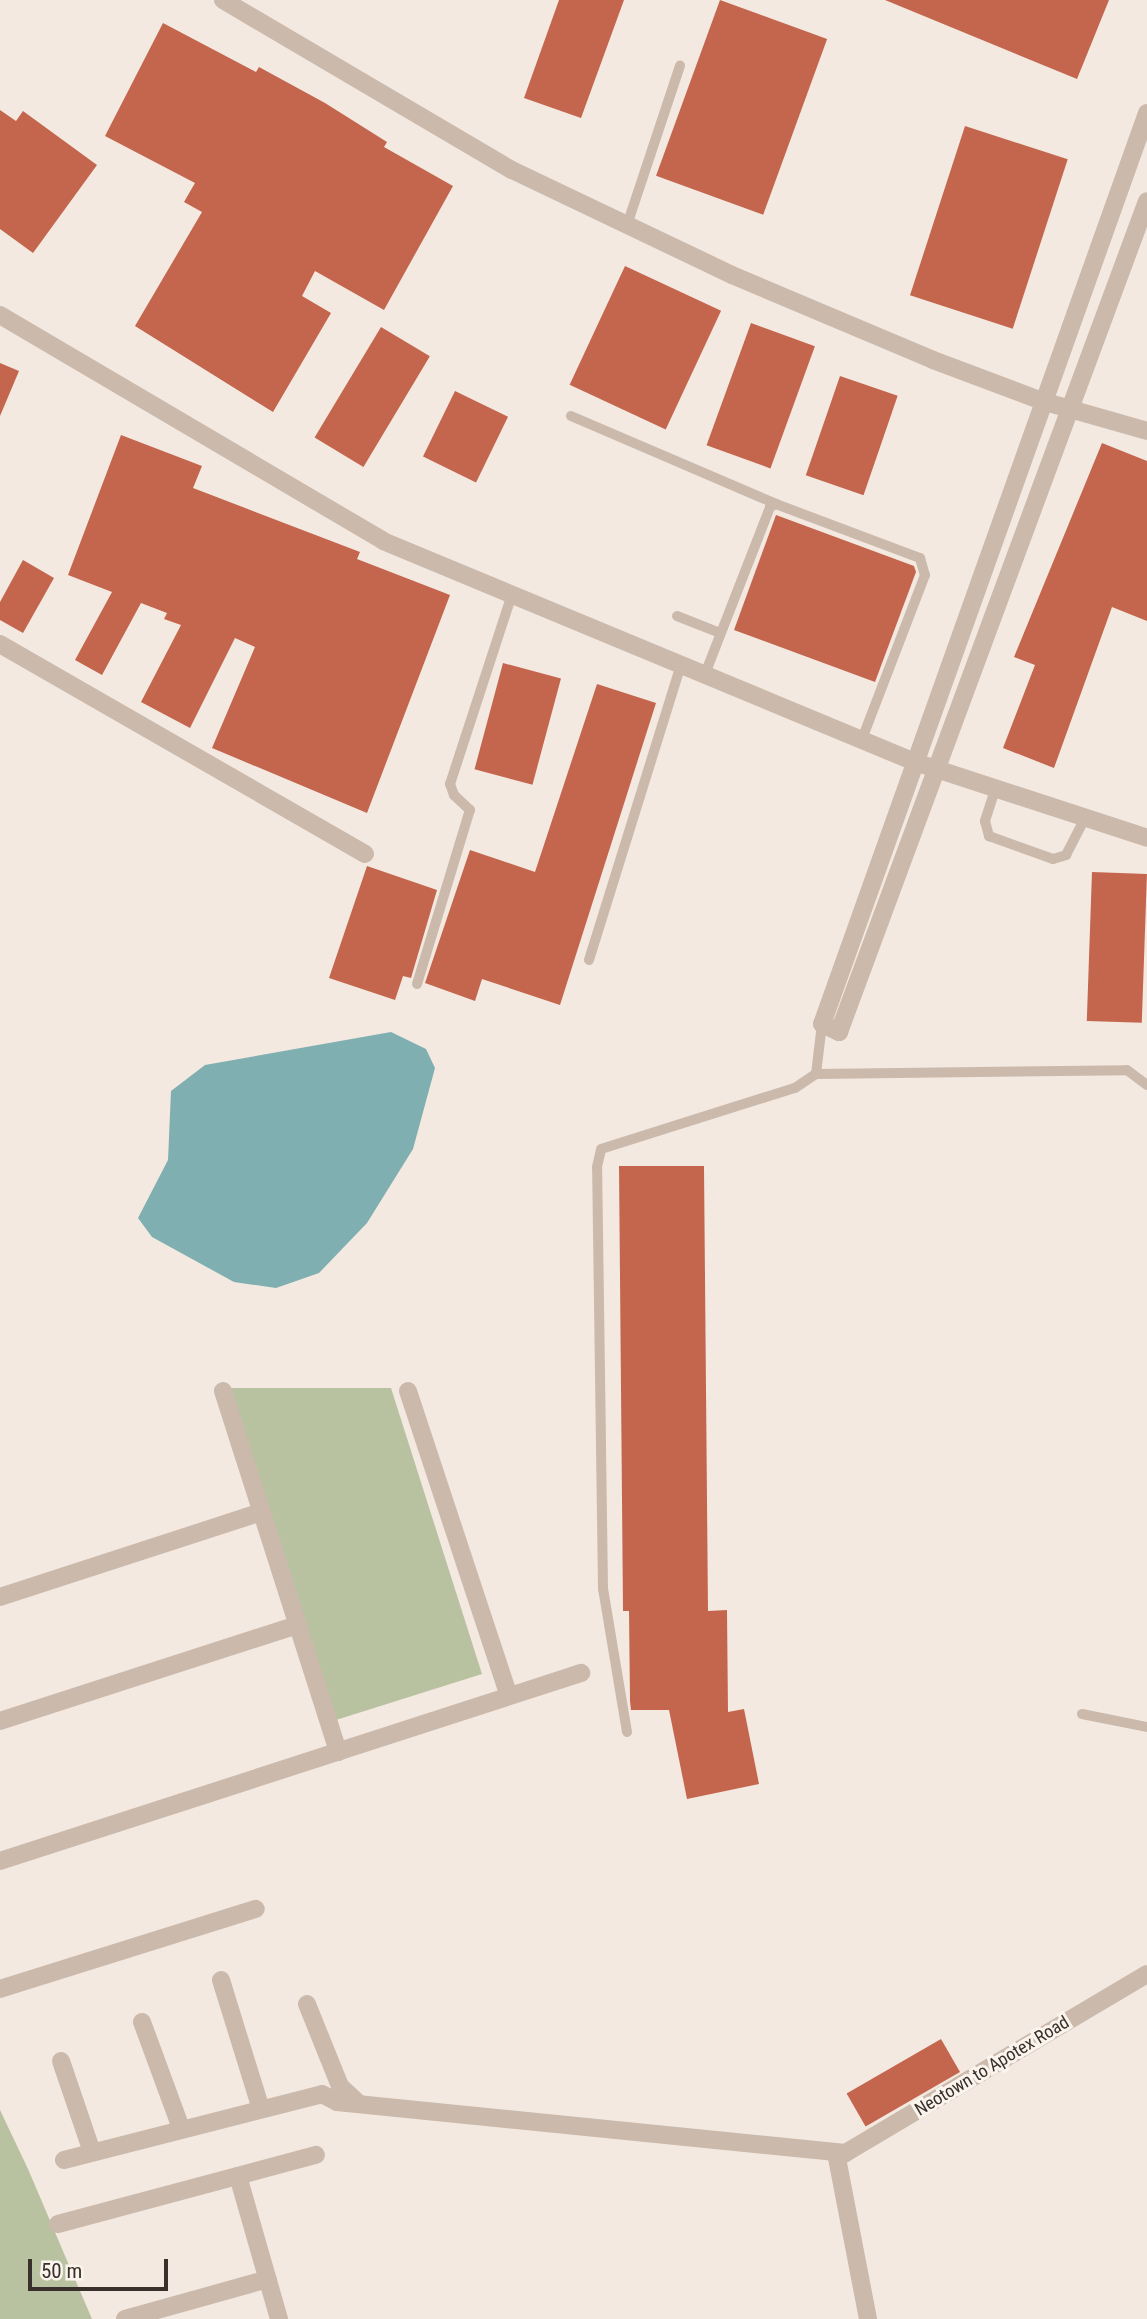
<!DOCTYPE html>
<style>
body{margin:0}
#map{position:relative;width:1147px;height:2319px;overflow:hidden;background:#f3e9e0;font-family:"Roboto Condensed",sans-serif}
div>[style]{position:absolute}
.green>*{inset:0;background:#b8c2a0}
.water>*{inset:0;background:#7fafb0}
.building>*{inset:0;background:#c4664d;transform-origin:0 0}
.service>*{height:10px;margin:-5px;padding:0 5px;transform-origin:5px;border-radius:5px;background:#cbb9ac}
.minor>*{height:18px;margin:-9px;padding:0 9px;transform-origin:9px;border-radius:9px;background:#cbb9ac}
.tertiary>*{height:18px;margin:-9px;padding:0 9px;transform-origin:9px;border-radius:9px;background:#cbb9ac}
span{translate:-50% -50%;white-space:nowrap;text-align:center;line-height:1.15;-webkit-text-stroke:6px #faf4ed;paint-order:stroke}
.street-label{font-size:18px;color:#392f2b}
.scale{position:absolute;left:28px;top:2259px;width:140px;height:32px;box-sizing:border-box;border:4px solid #392f2b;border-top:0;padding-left:9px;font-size:21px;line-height:24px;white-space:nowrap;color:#392f2b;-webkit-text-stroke:5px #faf4ed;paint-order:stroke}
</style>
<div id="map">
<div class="green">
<div style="clip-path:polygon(229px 1388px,391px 1388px,482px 1674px,336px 1720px)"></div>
<div style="clip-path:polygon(0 2110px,28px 2169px,92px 2319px,0 2319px)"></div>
</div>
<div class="water">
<div style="clip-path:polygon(391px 1032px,426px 1049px,435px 1068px,413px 1149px,367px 1223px,319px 1273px,276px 1288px,234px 1282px,152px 1237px,138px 1218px,168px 1160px,171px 1091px,205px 1065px)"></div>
</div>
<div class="building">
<div style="clip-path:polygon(559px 0,624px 0,581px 118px,524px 98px)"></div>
<div style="left:720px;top:0;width:114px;height:187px;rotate:20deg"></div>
<div style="clip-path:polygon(885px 0,1109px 0,1077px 79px)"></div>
<div style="clip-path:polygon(163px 23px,256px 72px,259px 67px,325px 103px,387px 142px,384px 147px,453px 186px,384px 310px,315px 271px,302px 296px,331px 313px,273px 412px,135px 326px,202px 212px,184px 202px,195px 183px,105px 136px)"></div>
<div style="clip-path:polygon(0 110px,16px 121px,23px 111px,97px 165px,33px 253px,0 229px)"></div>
<div style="left:965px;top:126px;width:108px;height:178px;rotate:18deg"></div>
<div style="left:625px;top:266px;width:106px;height:131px;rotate:25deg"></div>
<div style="left:751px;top:323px;width:68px;height:130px;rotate:20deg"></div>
<div style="left:381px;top:327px;width:57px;height:129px;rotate:31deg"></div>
<div style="clip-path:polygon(0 363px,19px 371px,0 416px)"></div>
<div style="left:840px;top:376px;width:61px;height:105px;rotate:19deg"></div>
<div style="left:455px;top:391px;width:59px;height:73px;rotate:26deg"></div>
<div style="clip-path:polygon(121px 435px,202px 466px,193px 488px,360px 552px,357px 559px,450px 595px,367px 813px,212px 748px,255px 647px,235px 638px,190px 728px,141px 702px,181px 625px,164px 619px,167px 613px,141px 603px,102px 675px,75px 660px,112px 592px,68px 575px)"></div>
<div style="clip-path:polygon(1102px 443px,1147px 461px,1147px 621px,1112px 607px,1054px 768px,1003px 748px,1035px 665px,1014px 657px)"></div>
<div style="clip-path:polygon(776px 515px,914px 566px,916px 572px,875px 682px,734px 630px)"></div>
<div style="clip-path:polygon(23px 560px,54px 578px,23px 633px,0 620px,0 602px)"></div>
<div style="left:503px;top:663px;width:60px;height:110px;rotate:15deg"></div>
<div style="clip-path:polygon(597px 684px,656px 703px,560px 1005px,482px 979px,475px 1001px,425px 983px,470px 850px,535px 872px)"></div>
<div style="clip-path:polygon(367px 866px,437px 890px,411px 978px,403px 976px,395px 1000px,329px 978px)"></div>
<div style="left:1092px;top:872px;width:55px;height:149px;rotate:2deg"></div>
<div style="clip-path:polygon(619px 1166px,704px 1166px,708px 1611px,727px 1610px,728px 1712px,744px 1709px,759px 1784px,687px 1799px,669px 1710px,631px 1710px,630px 1701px,629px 1611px,623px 1611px)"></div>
<div style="left:941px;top:2039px;width:38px;height:109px;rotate:60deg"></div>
</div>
<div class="service">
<div style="left:627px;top:225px;width:168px;rotate:-71.6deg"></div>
<div style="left:571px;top:416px;width:223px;rotate:23.2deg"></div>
<div style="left:677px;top:616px;width:46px;rotate:21.6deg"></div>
<div style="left:705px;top:674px;width:179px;rotate:-68.7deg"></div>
<div style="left:770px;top:507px;width:7px;rotate:-27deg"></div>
<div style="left:776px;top:504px;width:154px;rotate:20.6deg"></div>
<div style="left:920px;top:558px;width:18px;rotate:74deg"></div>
<div style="left:925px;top:575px;width:176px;rotate:111deg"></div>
<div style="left:995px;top:790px;width:33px;rotate:108deg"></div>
<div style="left:985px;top:821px;width:16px;rotate:75deg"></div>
<div style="left:989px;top:836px;width:68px;rotate:19.8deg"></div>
<div style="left:1053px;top:859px;width:14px;rotate:-17deg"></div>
<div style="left:1066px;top:855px;width:42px;rotate:-62.8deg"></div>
<div style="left:589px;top:960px;width:309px;rotate:-72.7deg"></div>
<div style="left:417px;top:984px;width:182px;rotate:-73.1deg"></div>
<div style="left:470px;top:810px;width:22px;rotate:-137deg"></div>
<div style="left:454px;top:795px;width:12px;rotate:-110deg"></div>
<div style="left:450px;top:784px;width:200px;rotate:-71.9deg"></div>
<div style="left:816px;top:1074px;width:311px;rotate:-0.7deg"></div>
<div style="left:1127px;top:1070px;width:25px;rotate:37deg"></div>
<div style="left:1082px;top:1714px;width:66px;rotate:11.3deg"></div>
<div style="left:627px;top:1732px;width:145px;rotate:-99.5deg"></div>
<div style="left:603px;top:1589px;width:422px;rotate:-90.8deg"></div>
<div style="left:597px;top:1167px;width:18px;rotate:-77deg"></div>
<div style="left:601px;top:1149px;width:203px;rotate:-17.5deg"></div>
<div style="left:795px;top:1088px;width:25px;rotate:-34deg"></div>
<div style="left:816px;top:1074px;width:50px;rotate:-83.2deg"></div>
</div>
<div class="minor">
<div style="left:223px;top:0;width:335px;rotate:30.5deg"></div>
<div style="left:512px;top:170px;width:244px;rotate:25.5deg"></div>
<div style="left:732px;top:275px;width:218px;rotate:22.9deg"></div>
<div style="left:933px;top:360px;width:116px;rotate:20.6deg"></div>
<div style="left:1042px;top:401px;width:109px;rotate:15.9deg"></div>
<div style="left:0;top:315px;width:445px;rotate:30.5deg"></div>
<div style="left:383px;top:541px;width:576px;rotate:22.56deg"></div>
<div style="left:915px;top:762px;width:244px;rotate:18.1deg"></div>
<div style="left:0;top:644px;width:421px;rotate:29.9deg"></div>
<div style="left:223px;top:1391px;width:379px;rotate:72.3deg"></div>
<div style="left:408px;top:1391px;width:321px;rotate:71.7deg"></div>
<div style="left:0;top:1597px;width:274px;rotate:-18deg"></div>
<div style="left:0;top:1721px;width:312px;rotate:-17.9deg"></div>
<div style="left:0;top:1861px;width:611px;rotate:-17.93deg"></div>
<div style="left:221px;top:1980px;width:135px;rotate:72.8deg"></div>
<div style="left:0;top:1989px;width:268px;rotate:-17.4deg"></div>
<div style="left:307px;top:2004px;width:88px;rotate:68.1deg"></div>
<div style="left:340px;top:2086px;width:25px;rotate:43deg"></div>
<div style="left:142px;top:2022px;width:113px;rotate:69.8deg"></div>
<div style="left:61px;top:2061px;width:96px;rotate:71.2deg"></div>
<div style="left:64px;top:2160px;width:266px;rotate:-14.3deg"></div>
<div style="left:322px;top:2094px;width:17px;rotate:28deg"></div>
<div style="left:337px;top:2102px;width:511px;rotate:5.73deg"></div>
<div style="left:238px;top:2176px;width:149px;rotate:74deg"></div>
<div style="left:58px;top:2224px;width:267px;rotate:-15deg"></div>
<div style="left:125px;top:2319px;width:148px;rotate:-15.6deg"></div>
<div style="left:868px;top:2319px;width:164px;rotate:-100.9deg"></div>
<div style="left:837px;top:2158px;width:360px;rotate:-30.7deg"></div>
</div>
<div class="tertiary">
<div style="left:1147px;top:113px;width:967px;rotate:109.63deg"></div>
<div style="left:822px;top:1024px;width:19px;rotate:25deg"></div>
<div style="left:839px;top:1032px;width:886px;rotate:-69.66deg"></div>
</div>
<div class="street-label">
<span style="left:992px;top:2066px;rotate:-31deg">Neotown to Apotex Road</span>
</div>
<div class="scale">50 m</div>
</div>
